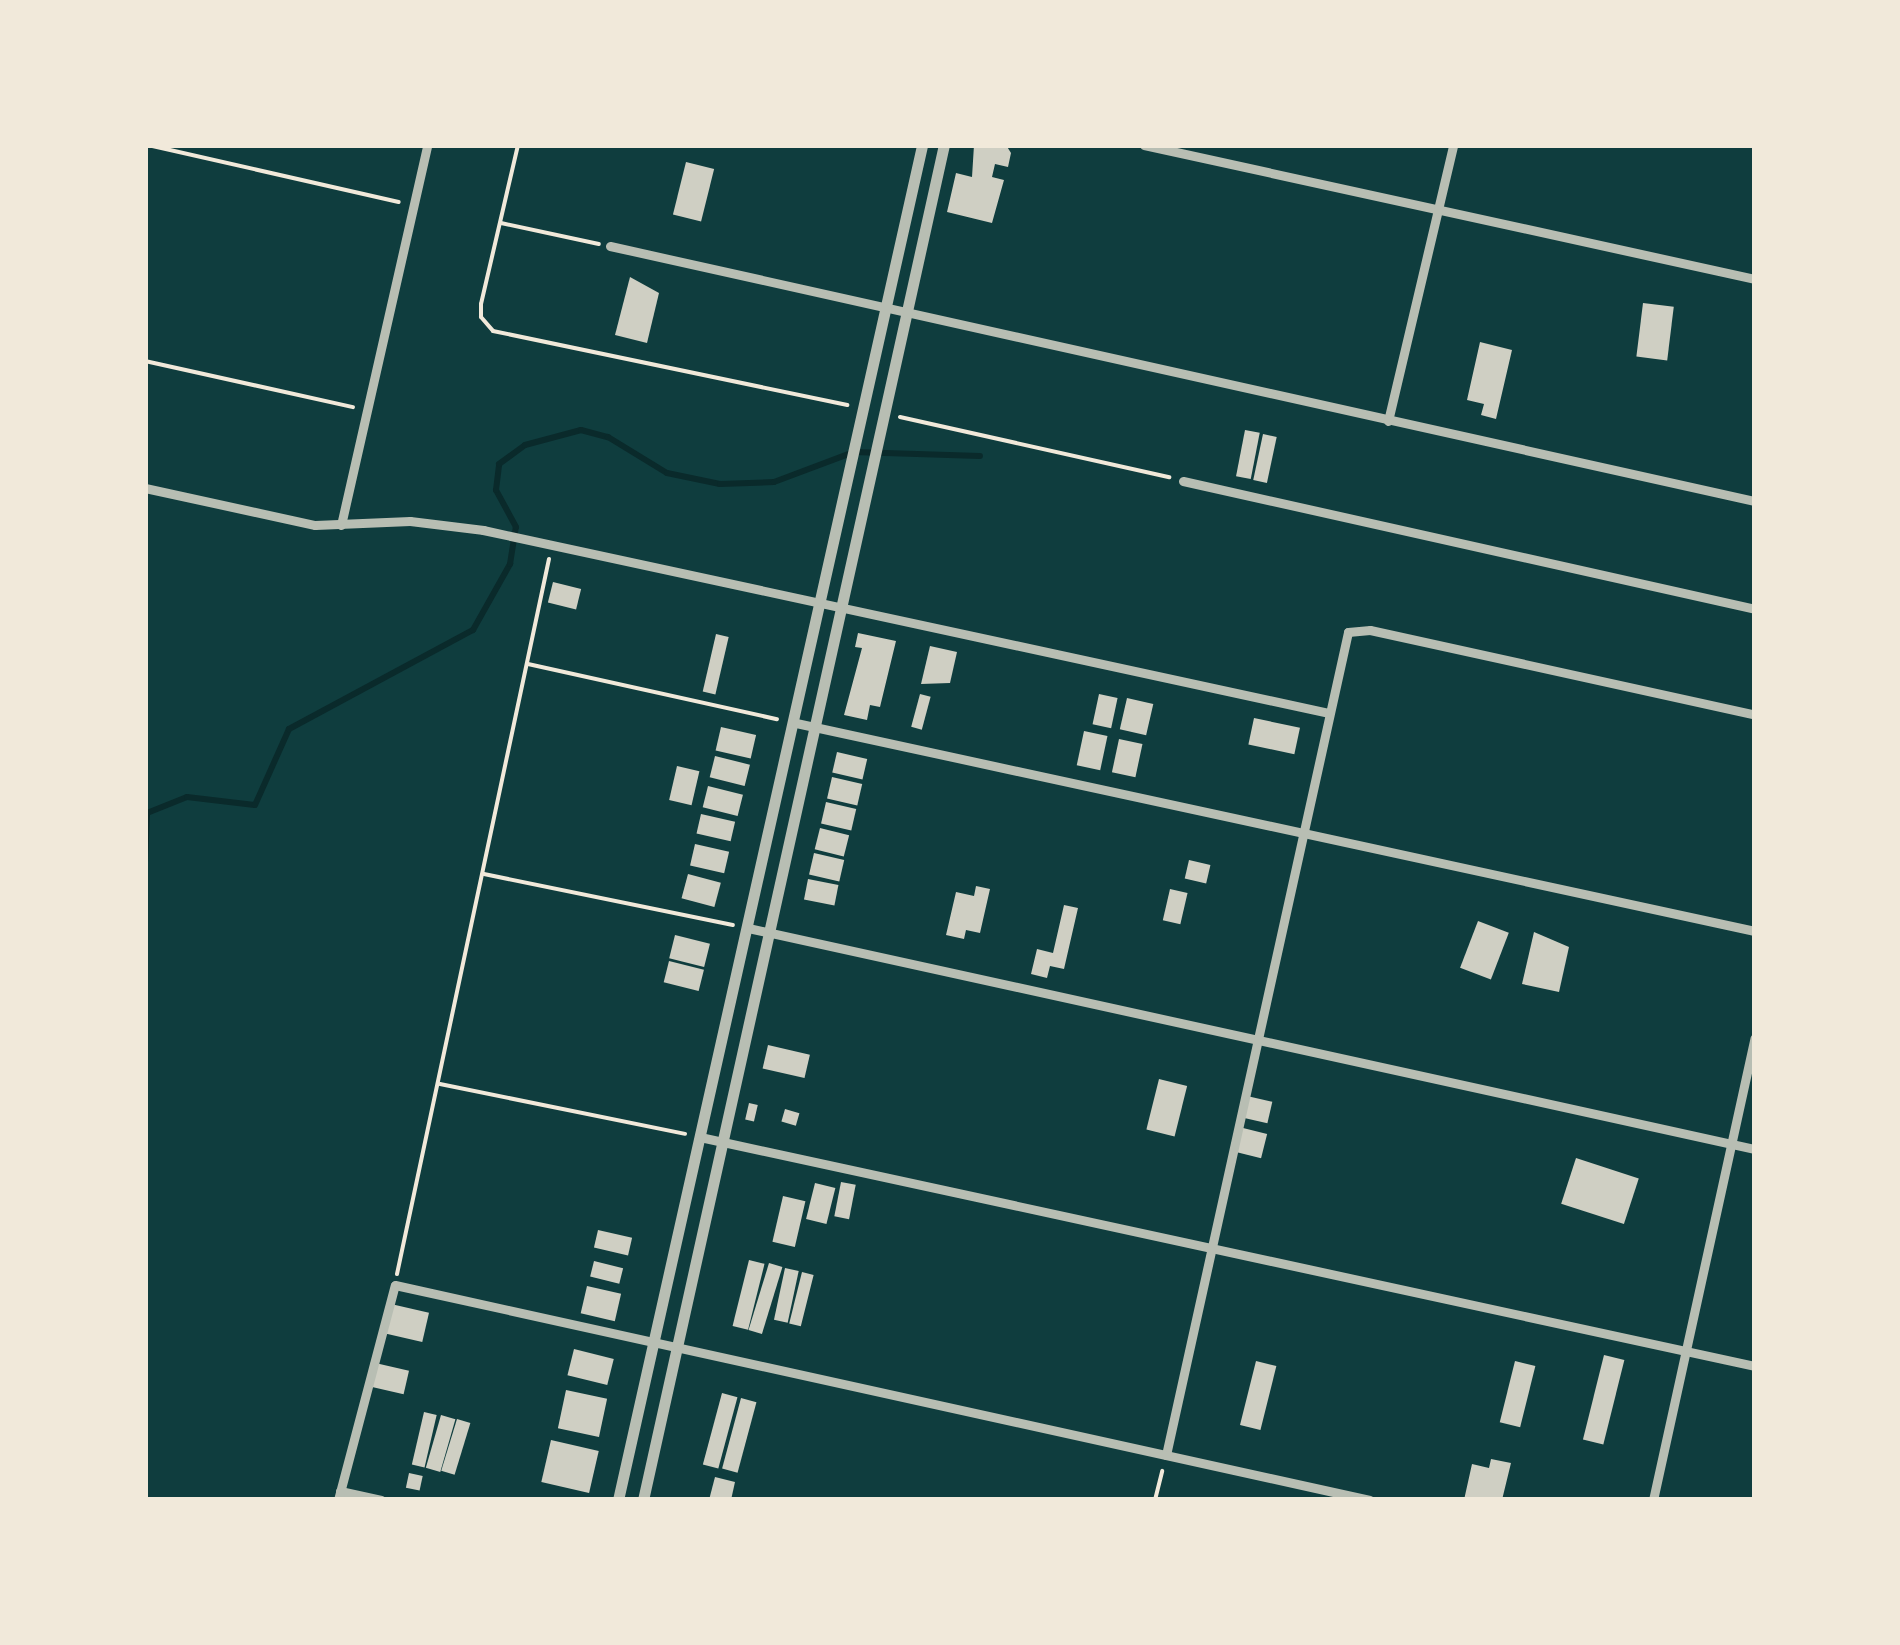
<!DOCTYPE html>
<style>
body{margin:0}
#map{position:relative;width:1900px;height:1645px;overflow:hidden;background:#0f3d3e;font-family:Manrope,sans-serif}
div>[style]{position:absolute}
.stream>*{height:6px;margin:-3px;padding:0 3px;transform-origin:3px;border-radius:3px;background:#0a2a2b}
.building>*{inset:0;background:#cfcfc3;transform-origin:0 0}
.path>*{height:4px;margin:-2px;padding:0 2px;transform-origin:2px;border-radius:2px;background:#f1e9da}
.minor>*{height:9px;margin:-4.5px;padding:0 4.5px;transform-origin:4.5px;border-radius:4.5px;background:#b8beb3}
.tertiary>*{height:11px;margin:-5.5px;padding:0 5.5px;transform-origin:5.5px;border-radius:5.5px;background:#b8beb3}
span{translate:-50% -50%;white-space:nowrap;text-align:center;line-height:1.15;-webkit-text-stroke:8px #f1e9da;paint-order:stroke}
.frame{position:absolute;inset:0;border:148px solid #f1e9da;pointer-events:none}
</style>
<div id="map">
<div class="stream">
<div style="left:145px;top:863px;width:50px;rotate:-87.7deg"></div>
<div style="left:147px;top:813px;width:43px;rotate:-21.8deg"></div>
<div style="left:187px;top:797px;width:68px;rotate:6.7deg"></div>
<div style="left:255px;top:805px;width:83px;rotate:-65.9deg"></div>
<div style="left:289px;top:729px;width:209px;rotate:-28.3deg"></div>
<div style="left:473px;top:630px;width:76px;rotate:-60.7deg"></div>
<div style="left:510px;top:564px;width:37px;rotate:-81deg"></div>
<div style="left:516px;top:527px;width:42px;rotate:-118.4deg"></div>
<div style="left:496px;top:490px;width:26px;rotate:-83deg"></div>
<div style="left:499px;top:464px;width:32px;rotate:-36deg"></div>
<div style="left:525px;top:445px;width:58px;rotate:-15deg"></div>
<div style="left:581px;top:430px;width:28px;rotate:15deg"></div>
<div style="left:608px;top:437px;width:69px;rotate:31.4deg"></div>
<div style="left:667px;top:473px;width:54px;rotate:11.7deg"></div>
<div style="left:720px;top:484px;width:54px;rotate:-2.1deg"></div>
<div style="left:774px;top:482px;width:85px;rotate:-20.6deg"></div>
<div style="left:854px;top:452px;width:126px;rotate:1.8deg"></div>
</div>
<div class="building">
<div style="clip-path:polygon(974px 145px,1006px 145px,1011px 153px,1008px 167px,995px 164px,992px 177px,1004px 180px,992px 223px,947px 212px,956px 173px,972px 177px)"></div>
<div style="left:686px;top:162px;width:29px;height:54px;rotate:14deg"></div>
<div style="clip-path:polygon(630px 277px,659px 293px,647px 343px,615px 335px)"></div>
<div style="left:1643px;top:303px;width:31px;height:54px;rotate:7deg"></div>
<div style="clip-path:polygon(1480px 342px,1512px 350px,1496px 419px,1481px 415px,1484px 404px,1467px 400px)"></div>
<div style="left:1245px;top:430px;width:15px;height:47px;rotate:11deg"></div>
<div style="left:1263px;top:434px;width:14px;height:47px;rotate:12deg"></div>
<div style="left:553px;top:582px;width:29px;height:21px;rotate:14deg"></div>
<div style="clip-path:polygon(858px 633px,896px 641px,880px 707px,870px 705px,867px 720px,844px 715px,862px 648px,855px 647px)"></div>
<div style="left:716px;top:634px;width:13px;height:59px;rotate:13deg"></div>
<div style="clip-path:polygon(930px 646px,957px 652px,950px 683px,921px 684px)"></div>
<div style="left:920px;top:694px;width:11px;height:34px;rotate:15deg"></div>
<div style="left:1099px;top:694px;width:19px;height:31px;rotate:12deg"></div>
<div style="left:1127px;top:698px;width:27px;height:32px;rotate:13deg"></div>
<div style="left:1254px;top:718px;width:47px;height:27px;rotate:12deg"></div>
<div style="left:721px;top:727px;width:36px;height:24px;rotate:13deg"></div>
<div style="left:1084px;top:731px;width:24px;height:35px;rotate:12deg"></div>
<div style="left:1119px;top:739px;width:24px;height:34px;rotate:12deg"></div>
<div style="left:837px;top:752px;width:31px;height:21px;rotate:13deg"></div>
<div style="left:715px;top:756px;width:36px;height:22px;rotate:14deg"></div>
<div style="left:677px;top:766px;width:23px;height:35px;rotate:13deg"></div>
<div style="left:832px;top:777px;width:31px;height:22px;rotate:13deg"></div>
<div style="left:708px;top:786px;width:36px;height:22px;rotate:14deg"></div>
<div style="left:826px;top:802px;width:31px;height:22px;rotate:13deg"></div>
<div style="left:701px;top:814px;width:35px;height:20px;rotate:13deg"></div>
<div style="left:820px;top:828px;width:30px;height:22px;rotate:14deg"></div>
<div style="left:695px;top:844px;width:35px;height:22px;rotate:13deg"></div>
<div style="left:814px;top:853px;width:31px;height:22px;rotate:13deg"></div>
<div style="left:1189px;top:860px;width:22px;height:19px;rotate:13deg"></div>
<div style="left:688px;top:874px;width:34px;height:25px;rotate:15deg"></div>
<div style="left:808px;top:879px;width:31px;height:21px;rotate:11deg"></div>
<div style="clip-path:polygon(976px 886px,990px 889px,980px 933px,966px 930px,964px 939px,946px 935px,956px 892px,974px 896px)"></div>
<div style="left:1170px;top:889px;width:18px;height:32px;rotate:13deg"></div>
<div style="clip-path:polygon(1064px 905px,1078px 908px,1064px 969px,1050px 966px,1047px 978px,1031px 974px,1037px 949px,1053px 953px)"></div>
<div style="left:1478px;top:921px;width:33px;height:50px;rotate:21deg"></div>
<div style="clip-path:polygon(1534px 932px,1569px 947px,1559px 992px,1522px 984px)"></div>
<div style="left:675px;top:935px;width:36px;height:24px;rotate:14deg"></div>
<div style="left:669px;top:961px;width:36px;height:22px;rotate:14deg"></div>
<div style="left:768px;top:1045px;width:43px;height:24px;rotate:13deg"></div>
<div style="left:1159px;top:1079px;width:29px;height:52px;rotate:14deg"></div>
<div style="left:1247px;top:1096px;width:26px;height:22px;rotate:13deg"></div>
<div style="left:749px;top:1103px;width:9px;height:17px;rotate:13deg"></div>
<div style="left:785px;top:1109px;width:15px;height:13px;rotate:16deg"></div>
<div style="left:1239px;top:1127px;width:29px;height:25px;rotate:14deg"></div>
<div style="left:1576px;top:1158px;width:66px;height:48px;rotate:18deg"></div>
<div style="left:841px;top:1182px;width:15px;height:35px;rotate:11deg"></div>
<div style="left:815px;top:1183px;width:21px;height:37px;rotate:14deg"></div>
<div style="left:783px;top:1196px;width:23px;height:47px;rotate:13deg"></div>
<div style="left:598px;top:1230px;width:35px;height:18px;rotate:13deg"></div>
<div style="left:749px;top:1260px;width:16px;height:68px;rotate:14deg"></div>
<div style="left:594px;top:1261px;width:30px;height:16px;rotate:14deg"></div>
<div style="left:769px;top:1263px;width:14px;height:70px;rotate:17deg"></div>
<div style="left:785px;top:1268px;width:14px;height:53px;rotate:12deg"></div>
<div style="left:802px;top:1272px;width:12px;height:53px;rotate:14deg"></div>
<div style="left:587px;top:1286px;width:35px;height:28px;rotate:13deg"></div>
<div style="left:391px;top:1304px;width:39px;height:30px;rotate:13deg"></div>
<div style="left:574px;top:1349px;width:41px;height:27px;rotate:14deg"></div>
<div style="left:1604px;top:1355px;width:21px;height:87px;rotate:14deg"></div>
<div style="left:1256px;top:1361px;width:21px;height:66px;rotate:14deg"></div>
<div style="left:1515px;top:1361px;width:21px;height:63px;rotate:14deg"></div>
<div style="left:371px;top:1362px;width:39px;height:24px;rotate:13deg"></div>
<div style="left:566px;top:1390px;width:42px;height:39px;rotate:12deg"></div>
<div style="left:722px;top:1393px;width:16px;height:74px;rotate:15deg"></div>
<div style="left:741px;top:1398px;width:16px;height:73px;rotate:15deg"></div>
<div style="left:424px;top:1412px;width:13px;height:54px;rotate:13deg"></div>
<div style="left:441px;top:1415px;width:15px;height:55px;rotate:16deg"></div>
<div style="left:457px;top:1419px;width:14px;height:54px;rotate:17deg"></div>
<div style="left:551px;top:1440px;width:49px;height:43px;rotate:13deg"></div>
<div style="clip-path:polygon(1491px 1459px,1511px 1463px,1502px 1500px,1464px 1500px,1472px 1464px,1489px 1468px)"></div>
<div style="left:409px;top:1473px;width:14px;height:15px;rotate:12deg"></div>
<div style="clip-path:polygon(715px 1477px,735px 1482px,731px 1500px,709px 1500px)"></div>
</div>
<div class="path">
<div style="left:148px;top:145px;width:257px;rotate:12.8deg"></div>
<div style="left:518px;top:145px;width:163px;rotate:103.1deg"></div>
<div style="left:481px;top:304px;width:13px;rotate:90deg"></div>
<div style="left:481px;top:317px;width:18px;rotate:49deg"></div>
<div style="left:493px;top:331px;width:362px;rotate:11.8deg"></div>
<div style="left:501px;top:223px;width:100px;rotate:12.1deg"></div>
<div style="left:145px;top:361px;width:213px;rotate:12.5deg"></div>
<div style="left:900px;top:417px;width:276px;rotate:12.6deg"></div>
<div style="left:528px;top:664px;width:255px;rotate:12.5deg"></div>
<div style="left:484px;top:874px;width:254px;rotate:11.6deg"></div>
<div style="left:440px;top:1084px;width:250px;rotate:11.5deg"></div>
<div style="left:397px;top:1274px;width:731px;rotate:-78deg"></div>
<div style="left:1155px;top:1500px;width:30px;rotate:-76deg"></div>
</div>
<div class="minor">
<div style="left:1144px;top:145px;width:626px;rotate:12.37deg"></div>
<div style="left:610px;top:246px;width:1173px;rotate:12.56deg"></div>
<div style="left:1388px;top:421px;width:284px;rotate:-76.7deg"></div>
<div style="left:1183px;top:481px;width:586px;rotate:12.61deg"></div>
<div style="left:145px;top:488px;width:174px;rotate:12.3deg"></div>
<div style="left:315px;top:525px;width:95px;rotate:-2.4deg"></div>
<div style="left:410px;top:521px;width:74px;rotate:7deg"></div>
<div style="left:483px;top:530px;width:866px;rotate:12.21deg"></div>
<div style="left:341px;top:525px;width:390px;rotate:-77.2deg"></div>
<div style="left:796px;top:723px;width:981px;rotate:12.24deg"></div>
<div style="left:748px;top:928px;width:1031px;rotate:12.38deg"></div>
<div style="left:700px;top:1137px;width:1080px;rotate:12.25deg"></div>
<div style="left:1166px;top:1455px;width:843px;rotate:-77.53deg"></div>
<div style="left:1348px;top:632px;width:22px;rotate:-5deg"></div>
<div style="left:1370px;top:630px;width:394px;rotate:12.4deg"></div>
<div style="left:340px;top:1491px;width:42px;rotate:12.4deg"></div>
<div style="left:338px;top:1500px;width:222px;rotate:-75.2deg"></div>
<div style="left:395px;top:1285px;width:998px;rotate:12.44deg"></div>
<div style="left:1653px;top:1500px;width:473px;rotate:-77.6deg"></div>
</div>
<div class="tertiary">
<div style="left:618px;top:1500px;width:1389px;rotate:-77.35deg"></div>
<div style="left:643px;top:1500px;width:1388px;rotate:-77.48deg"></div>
</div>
<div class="frame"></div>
</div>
